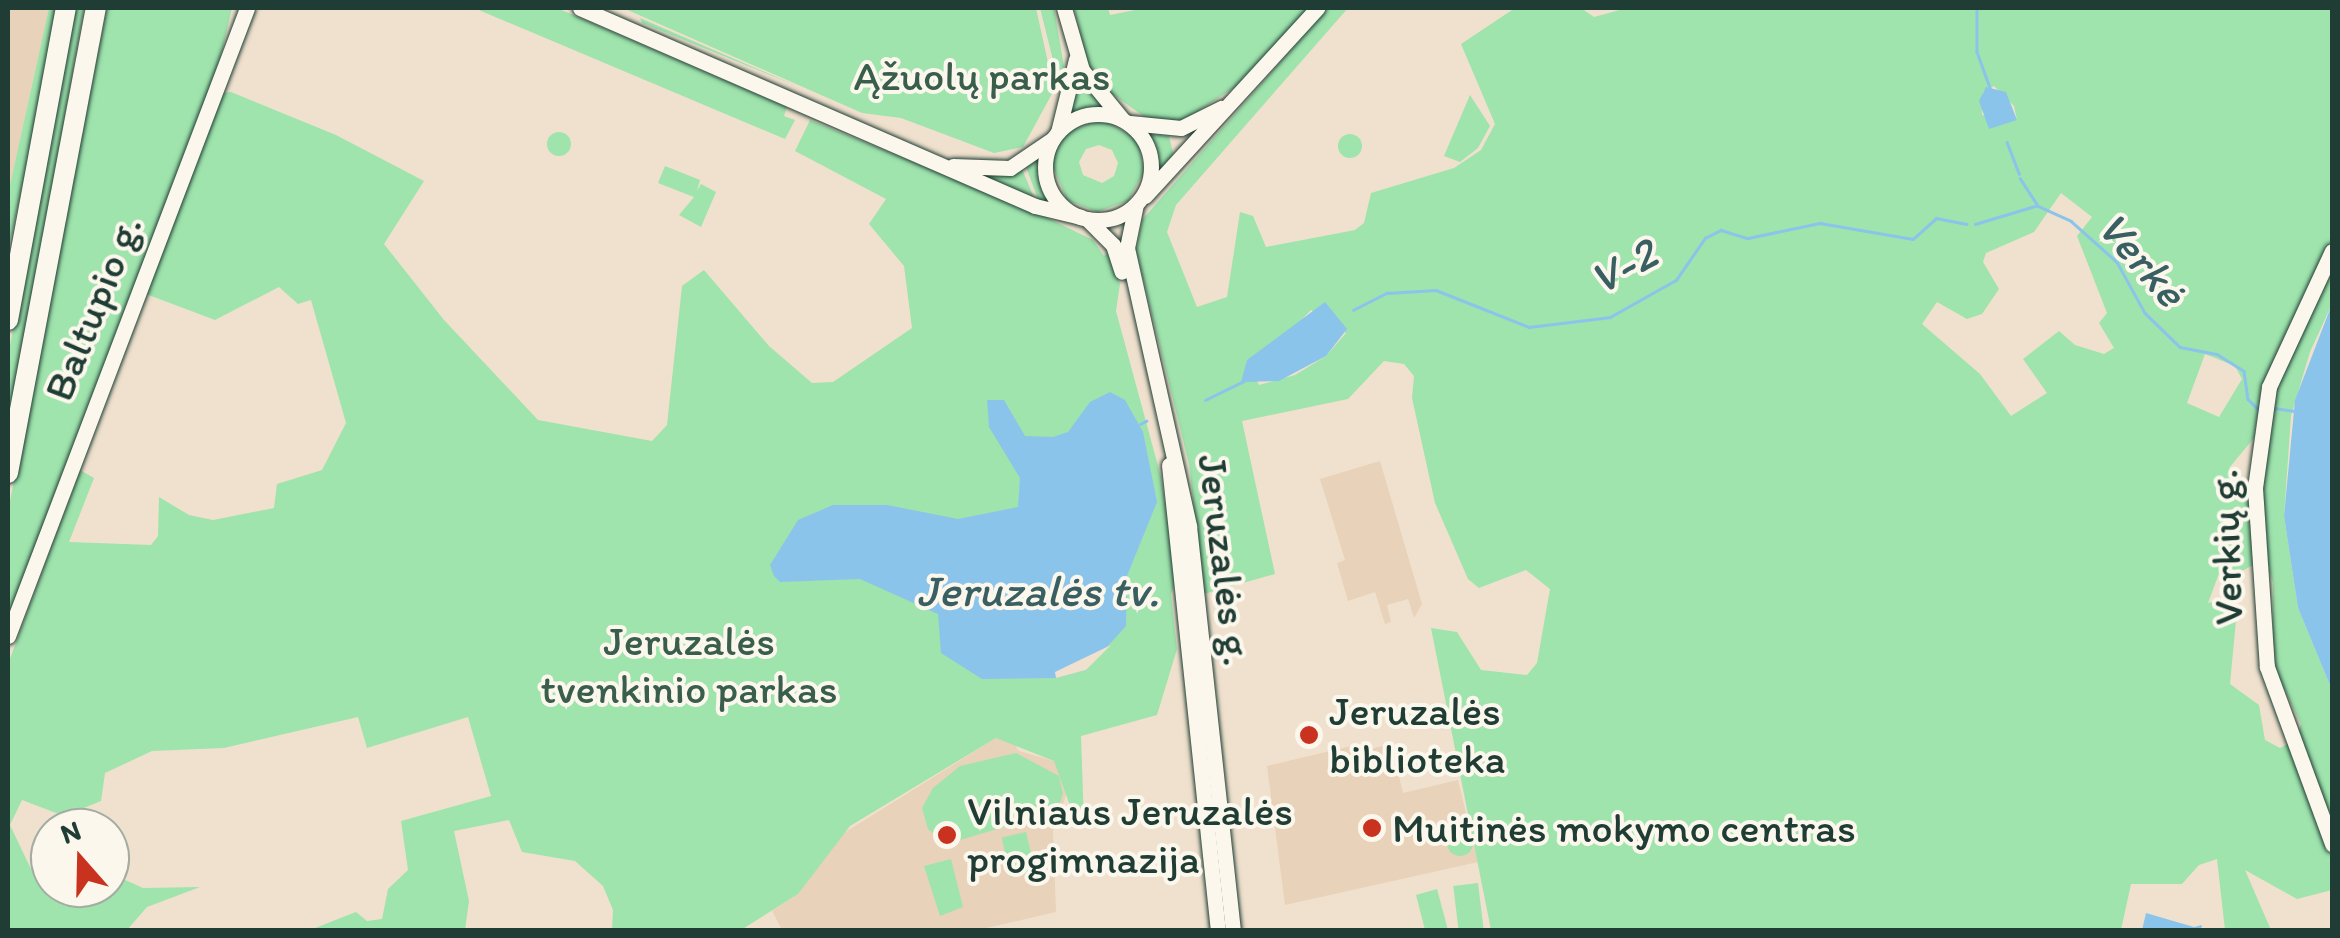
<!DOCTYPE html>
<meta charset="utf-8">
<style>
body{margin:0}
#map{position:relative;width:2340px;height:938px;overflow:hidden;background:#f0e1ce;font-family:Itim,sans-serif}
div>[style]{position:absolute}
.built>*{inset:0;background:#e8d2b9}
.green>*{inset:0;background:#9fe3ad;transform-origin:0 0}
.round{border-radius:50%}
.water>*{inset:0;background:#8bc4ea}
.pier>*{inset:0;background:#f0e1ce}
.stream>*{height:2.5px;margin:-1.25px;padding:0 1.25px;transform-origin:1.25px;border-radius:1.25px;background:#8bc4ea}
.roads{filter:drop-shadow(0 0 2px #1f3d34) drop-shadow(0 0 2px #1f3d34)}
.secondary>*{height:15px;margin:-7.5px;padding:0 7.5px;transform-origin:7.5px;border-radius:7.5px;background:#fbf7ec}
.secondary>.ring{margin:-7.5px;padding:0;box-sizing:content-box;background:none;border:15px solid #fbf7ec;border-radius:50%}
.highway>*{height:20px;margin:-10px;padding:0 10px;transform-origin:10px;border-radius:10px;background:#fbf7ec}
.dots>*{width:28px;height:28px;translate:-50% -50%;box-sizing:border-box;border:5px solid #fbf7ec;border-radius:50%}
span{translate:-50% -50%;white-space:nowrap;text-align:center;line-height:1.15;-webkit-text-stroke:8px #fbf7ec;paint-order:stroke}
.park-label{font-size:42px;color:#395e4c}
.street-label{font-size:42px;color:#1f3d34}
.poi-label{font-size:42px;color:#1f3d34}
.left{translate:0 -50%;text-align:left}
.water-label{font-size:45px;color:#3a5f62;font-style:italic}
.frame{position:absolute;inset:0;border:10px solid #1f3d34;pointer-events:none}
.north{position:absolute;left:30px;top:808px;width:100px;height:100px;box-sizing:border-box;background:#fbf7ec;border:2px solid #a3ada2;border-radius:50%;rotate:340deg;font-size:28px;font-weight:700;line-height:40px;text-align:center;color:#1f3d34}
.north::after{content:'';display:block;margin:auto;width:35px;height:45px;background:#c8321e;clip-path:polygon(50% 0,100% 100%,50% 72%,0 100%)}
</style>
<div id="map">
<div class="built">
<div style="clip-path:polygon(8px 8px,49px 8px,8px 194px)"></div>
<div style="clip-path:polygon(1380px 461px,1422px 604px,1414px 618px,1408px 599px,1387px 605px,1391px 622px,1385px 624px,1375px 592px,1348px 601px,1337px 563px,1345px 560px,1320px 479px)"></div>
<div style="clip-path:polygon(996px 738px,1010px 738px,1019px 751px,1054px 761px,1062px 775px,1067px 793px,1053px 831px,1056px 912px,978px 930px,782px 930px,772px 911px,798px 894px,836px 838px)"></div>
<div style="clip-path:polygon(1364px 743px,1366px 750px,1391px 744px,1403px 793px,1458px 780px,1478px 862px,1285px 905px,1267px 766px)"></div>
</div>
<div class="green">
<div style="clip-path:polygon(49px 8px,61px 8px,8px 252px,8px 194px)"></div>
<div style="clip-path:polygon(73px 8px,84px 8px,8px 438px,8px 356px)"></div>
<div style="clip-path:polygon(107px 8px,232px 8px,220px 60px,8px 620px,8px 511px)"></div>
<div style="clip-path:polygon(474px 8px,557px 8px,787px 107px,784px 116px,795px 120px,785px 139px)"></div>
<div style="clip-path:polygon(623px 8px,1036px 8px,1054px 90px,1023px 147px,994px 153px,901px 118px,862px 113px)"></div>
<div style="clip-path:polygon(1040px 8px,1054px 8px,1067px 84px,1057px 76px)"></div>
<div style="clip-path:polygon(1074px 8px,1108px 8px,1110px 15px,1145px 8px,1310px 8px,1246px 80px,1181px 122px,1149px 120px,1101px 86px,1089px 68px)"></div>
<div style="clip-path:polygon(evenodd,1328px 8px,1348px 8px,1176px 205px,1167px 232px,1197px 307px,1227px 297px,1240px 212px,1253px 216px,1266px 247px,1355px 230px,1364px 223px,1371px 193px,1454px 168px,1481px 150px,1495px 124px,1461px 44px,1515px 8px,1581px 8px,1594px 17px,1627px 8px,2332px 8px,2332px 241px,2261px 393px,2254px 438px,2229px 468px,2242px 498px,2261px 488px,2271px 395px,2332px 259px,2332px 304px,2310px 352px,2291px 416px,2284px 516px,2298px 608px,2332px 690px,2332px 890px,2297px 899px,2245px 870px,2271px 930px,2225px 930px,2217px 859px,2199px 865px,2182px 884px,2131px 884px,2121px 930px,1491px 930px,1431px 628px,1457px 632px,1481px 670px,1527px 675px,1537px 663px,1550px 589px,1526px 570px,1479px 588px,1468px 579px,1435px 503px,1412px 398px,1414px 376px,1404px 364px,1384px 361px,1348px 399px,1242px 421px,1275px 574px,1204px 594px,1189px 464px,1136px 250px,1142px 220px,1328px 8px,1994px 86px,2014px 106px,2017px 120px,1982px 115px,1983px 92px,1994px 86px,1328px 8px,2061px 193px,2092px 217px,2077px 236px,2107px 313px,2099px 323px,2114px 348px,2104px 354px,2075px 345px,2059px 331px,2023px 359px,2047px 393px,2011px 416px,1980px 374px,1922px 324px,1937px 302px,1967px 319px,1982px 314px,1999px 289px,1983px 262px,1986px 253px,2034px 232px,2061px 193px,1328px 8px,1311px 310px,1346px 333px,1326px 356px,1295px 375px,1259px 385px,1247px 360px,1281px 341px,1311px 310px,1328px 8px,2205px 354px,2235px 366px,2242px 379px,2219px 417px,2187px 403px,2205px 354px,1328px 8px,2265px 558px,2273px 583px,2273px 666px,2301px 724px,2297px 739px,2280px 748px,2265px 740px,2259px 705px,2230px 684px,2237px 610px,2223px 599px,2208px 603px,2224px 560px,2237px 574px,2265px 558px)"></div>
<div style="clip-path:polygon(640px 18px,797px 86px,642px 23px)"></div>
<div style="clip-path:polygon(1078px 89px,1087px 89px,1103px 106px,1068px 113px)"></div>
<div style="clip-path:polygon(231px 92px,336px 135px,424px 181px,384px 244px,444px 320px,538px 420px,652px 441px,667px 425px,682px 286px,704px 270px,769px 346px,812px 383px,833px 382px,912px 328px,904px 266px,869px 224px,886px 199px,795px 151px,810px 120px,1029px 209px,1093px 240px,1104px 256px,1109px 251px,1120px 284px,1116px 311px,1161px 477px,1177px 580px,1171px 594px,1177px 649px,1157px 715px,1081px 736px,1084px 824px,1073px 814px,1054px 761px,996px 738px,850px 826px,798px 894px,741px 930px,612px 930px,613px 910px,603px 886px,575px 861px,522px 852px,509px 820px,454px 831px,469px 901px,465px 930px,310px 930px,356px 912px,367px 921px,382px 919px,388px 889px,408px 870px,401px 821px,491px 796px,468px 717px,367px 748px,358px 717px,224px 748px,152px 751px,105px 773px,101px 801px,64px 816px,22px 800px,10px 825px,31px 869px,50px 888px,110px 888px,110px 873px,143px 888px,200px 887px,147px 907px,127px 930px,8px 930px,8px 664px,80px 470px,94px 478px,69px 542px,151px 545px,158px 536px,159px 497px,189px 515px,213px 520px,274px 508px,277px 484px,322px 470px,346px 423px,311px 300px,298px 304px,279px 287px,215px 320px,146px 294px,222px 93px)"></div>
<div style="clip-path:polygon(1470px 95px,1490px 126px,1478px 148px,1460px 162px,1444px 156px)"></div>
<div style="clip-path:polygon(evenodd,1103px 119px,1138px 140px,1144px 172px,1128px 201px,1097px 212px,1067px 200px,1051px 162px,1065px 132px,1103px 119px,1099px 145px,1112px 150px,1118px 163px,1114px 176px,1102px 183px,1083px 175px,1079px 162px,1086px 149px,1099px 145px)"></div>
<div class="round" style="left:547px;top:132px;width:24px;height:24px"></div>
<div style="clip-path:polygon(1148px 134px,1169px 136px,1175px 161px,1155px 181px,1157px 158px)"></div>
<div class="round" style="left:1338px;top:134px;width:24px;height:24px"></div>
<div style="clip-path:polygon(1039px 159px,1043px 187px,1059px 210px,1039px 202px,1026px 167px)"></div>
<div style="clip-path:polygon(665px 166px,700px 180px,697px 191px,701px 184px,716px 192px,701px 227px,679px 215px,694px 197px,658px 183px)"></div>
<div style="clip-path:polygon(1022px 169px,1035px 200px,980px 176px,1004px 175px)"></div>
<div style="clip-path:polygon(1016px 753px,1059px 776px,1063px 794px,1057px 811px,960px 840px,939px 838px,928px 829px,922px 808px,933px 788px,960px 766px)"></div>
<div class="round" style="left:1447px;top:830px;width:26px;height:26px"></div>
<div style="left:1026px;top:832px;width:41px;height:25px;rotate:77deg"></div>
<div style="clip-path:polygon(951px 859px,963px 907px,940px 916px,924px 866px)"></div>
<div style="left:1478px;top:883px;width:47px;height:25px;rotate:83deg"></div>
<div style="clip-path:polygon(1437px 889px,1448px 930px,1425px 930px,1416px 895px)"></div>
</div>
<div class="water">
<div style="clip-path:polygon(1986px 87px,2006px 92px,2017px 120px,1989px 129px,1979px 101px)"></div>
<div style="clip-path:polygon(1325px 302px,1347px 329px,1326px 356px,1279px 381px,1241px 382px,1247px 360px)"></div>
<div style="clip-path:polygon(2332px 304px,2332px 690px,2298px 608px,2284px 516px,2295px 400px)"></div>
<div style="clip-path:polygon(1110px 392px,1125px 400px,1143px 432px,1157px 502px,1127px 576px,1126px 626px,1086px 670px,1056px 678px,982px 679px,941px 653px,938px 614px,860px 579px,780px 582px,774px 576px,770px 565px,798px 520px,833px 505px,887px 505px,958px 519px,1018px 507px,1020px 478px,989px 427px,987px 400px,1004px 400px,1025px 436px,1053px 437px,1068px 432px,1090px 402px)"></div>
<div style="clip-path:polygon(2146px 913px,2194px 927px,2202px 925px,2201px 930px,2142px 930px)"></div>
</div>
<div class="pier">
<div style="clip-path:polygon(1111px 645px,1086px 670px,1056px 678px,1055px 672px)"></div>
</div>
<div class="stream">
<div style="left:1977px;top:8px;width:44px;rotate:90deg"></div>
<div style="left:1977px;top:52px;width:38px;rotate:70deg"></div>
<div style="left:2007px;top:142px;width:34px;rotate:69deg"></div>
<div style="left:2020px;top:178px;width:33px;rotate:57deg"></div>
<div style="left:2038px;top:206px;width:36px;rotate:24deg"></div>
<div style="left:2071px;top:221px;width:62px;rotate:41.7deg"></div>
<div style="left:2117px;top:262px;width:58px;rotate:61.2deg"></div>
<div style="left:2145px;top:313px;width:49px;rotate:44.2deg"></div>
<div style="left:2180px;top:347px;width:38px;rotate:11deg"></div>
<div style="left:2217px;top:354px;width:32px;rotate:32deg"></div>
<div style="left:2244px;top:371px;width:28px;rotate:82deg"></div>
<div style="left:2248px;top:399px;width:16px;rotate:45deg"></div>
<div style="left:1975px;top:224px;width:63px;rotate:-16.7deg"></div>
<div style="left:1353px;top:310px;width:38px;rotate:-27deg"></div>
<div style="left:1387px;top:293px;width:49px;rotate:-3.5deg"></div>
<div style="left:1436px;top:290px;width:100px;rotate:21.7deg"></div>
<div style="left:1529px;top:327px;width:82px;rotate:-7deg"></div>
<div style="left:1610px;top:317px;width:76px;rotate:-29.3deg"></div>
<div style="left:1676px;top:280px;width:51px;rotate:-55.4deg"></div>
<div style="left:1705px;top:238px;width:18px;rotate:-27deg"></div>
<div style="left:1721px;top:230px;width:28px;rotate:17deg"></div>
<div style="left:1748px;top:238px;width:74px;rotate:-11.8deg"></div>
<div style="left:1820px;top:223px;width:94px;rotate:9.8deg"></div>
<div style="left:1913px;top:239px;width:31px;rotate:-42deg"></div>
<div style="left:1936px;top:218px;width:31px;rotate:11deg"></div>
<div style="left:1205px;top:400px;width:43px;rotate:-26deg"></div>
<div style="left:2274px;top:408px;width:21px;rotate:8deg"></div>
<div style="left:1140px;top:424px;width:7px;rotate:-27deg"></div>
</div>
<div class="roads">
<div class="secondary">
<div style="left:580px;top:8px;width:496px;rotate:23.5deg"></div>
<div style="left:1035px;top:206px;width:47px;rotate:13.4deg"></div>
<div style="left:1064px;top:8px;width:65px;rotate:73.8deg"></div>
<div style="left:1082px;top:70px;width:63px;rotate:50.8deg"></div>
<div class="ring" style="left:1045px;top:114px;width:91px;height:91px"></div>
<div style="left:1130px;top:123px;width:51px;rotate:5.6deg"></div>
<div style="left:1181px;top:128px;width:45px;rotate:-26.6deg"></div>
<div style="left:1058px;top:132px;width:75px;rotate:-76.1deg"></div>
<div style="left:953px;top:166px;width:57px;rotate:2deg"></div>
<div style="left:1010px;top:168px;width:50px;rotate:-34.3deg"></div>
<div style="left:1145px;top:196px;width:255px;rotate:-47.5deg"></div>
<div style="left:1136px;top:204px;width:45px;rotate:101.6deg"></div>
<div style="left:1127px;top:248px;width:285px;rotate:77.4deg"></div>
<div style="left:1189px;top:526px;width:406px;rotate:83.8deg"></div>
<div style="left:1087px;top:219px;width:37px;rotate:45deg"></div>
<div style="left:1113px;top:245px;width:28px;rotate:72deg"></div>
<div style="left:2332px;top:251px;width:150px;rotate:114.9deg"></div>
<div style="left:2269px;top:387px;width:102px;rotate:97.9deg"></div>
<div style="left:2255px;top:488px;width:179px;rotate:86.2deg"></div>
<div style="left:2267px;top:667px;width:189px;rotate:69.8deg"></div>
<div style="left:1169px;top:465px;width:468px;rotate:84deg"></div>
<div style="left:8px;top:636px;width:672px;rotate:-69.16deg"></div>
</div>
<div class="highway">
<div style="left:8px;top:320px;width:317px;rotate:-79.5deg"></div>
<div style="left:8px;top:473px;width:473px;rotate:-79.3deg"></div>
</div>
</div>
<div class="dots">
<div style="left:1309px;top:735px;background:#c8321e"></div>
<div style="left:1372px;top:828px;background:#c8321e"></div>
<div style="left:947px;top:835px;background:#c8321e"></div>
</div>
<div class="park-label">
<span style="left:982px;top:76px">Ąžuolų parkas</span>
<span style="left:689px;top:665px">Jeruzalės<br>tvenkinio parkas</span>
</div>
<div class="street-label">
<span style="left:93px;top:308px;rotate:-68deg">Baltupio g.</span>
<span style="left:2226px;top:547px;rotate:-92deg">Verkių g.</span>
<span style="left:1225px;top:560px;rotate:83deg">Jeruzalės g.</span>
</div>
<div class="poi-label">
<span class="left" style="left:1329px;top:735px">Jeruzalės<br>biblioteka</span>
<span class="left" style="left:967px;top:835px">Vilniaus Jeruzalės<br>progimnazija</span>
<span class="left" style="left:1392px;top:828px">Muitinės mokymo centras</span>
</div>
<div class="water-label">
<span style="left:2142px;top:259px;rotate:49deg">Verkė</span>
<span style="left:1623px;top:266px;rotate:-29deg">V-2</span>
<span style="left:1038px;top:591px">Jeruzalės tv.</span>
</div>
<div class="frame"></div>
<div class="north">N</div>
</div>
